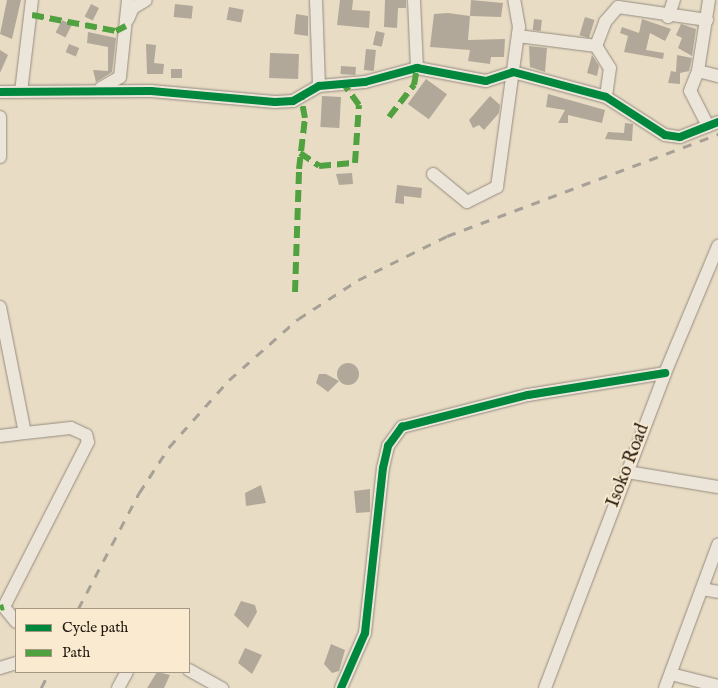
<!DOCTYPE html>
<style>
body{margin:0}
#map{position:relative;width:718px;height:688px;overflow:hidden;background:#e9dcc5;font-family:"IM FELL English",serif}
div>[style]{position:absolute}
.building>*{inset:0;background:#b1a899;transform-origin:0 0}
.round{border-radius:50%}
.roads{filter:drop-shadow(0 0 1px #948c7f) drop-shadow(0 0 1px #948c7f)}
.minor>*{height:12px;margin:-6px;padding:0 6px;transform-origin:6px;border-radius:6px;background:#ece5da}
.rail>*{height:2.5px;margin-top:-1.25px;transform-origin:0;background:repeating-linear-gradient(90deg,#a6a096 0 9px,transparent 0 18px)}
.quiet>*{height:6px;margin-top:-3px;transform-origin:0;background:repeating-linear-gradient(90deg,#50a13f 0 12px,transparent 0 18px)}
.cycleway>*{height:8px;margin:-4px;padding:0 4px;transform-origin:4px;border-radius:4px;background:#00873e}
span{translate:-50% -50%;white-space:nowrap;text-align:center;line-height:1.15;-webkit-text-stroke:4px #faead0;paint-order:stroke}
.street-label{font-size:18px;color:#241c12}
.legend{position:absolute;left:15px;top:608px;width:175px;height:65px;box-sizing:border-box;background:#faead0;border:1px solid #a49884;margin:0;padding:6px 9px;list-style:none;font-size:15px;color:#241c12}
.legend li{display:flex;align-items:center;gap:10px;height:25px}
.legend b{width:25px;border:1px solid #a49884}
</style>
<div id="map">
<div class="building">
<div style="clip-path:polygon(7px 0,21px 0,12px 39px,0 34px)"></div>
<div style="clip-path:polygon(340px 0,353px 0,352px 10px,370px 11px,369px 28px,337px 25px)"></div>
<div style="clip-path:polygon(385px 0,406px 0,406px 8px,398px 8px,397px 28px,384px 27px)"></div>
<div style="clip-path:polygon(471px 0,503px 3px,501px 17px,470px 16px)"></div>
<div style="left:91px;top:4px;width:9px;height:14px;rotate:27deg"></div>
<div style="left:175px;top:4px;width:18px;height:13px;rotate:6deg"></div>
<div style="left:229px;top:7px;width:15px;height:13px;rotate:11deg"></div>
<div style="clip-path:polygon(448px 13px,470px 16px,468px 40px,505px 39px,504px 57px,491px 57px,490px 64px,468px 61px,470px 50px,430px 47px,434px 14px)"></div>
<div style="clip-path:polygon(296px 14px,308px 16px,308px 36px,294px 34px)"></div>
<div style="left:585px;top:17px;width:10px;height:19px;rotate:17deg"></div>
<div style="left:534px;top:19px;width:8px;height:11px;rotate:7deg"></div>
<div style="clip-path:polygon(642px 19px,671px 29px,665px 41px,650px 33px,646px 50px,664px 53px,663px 59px,624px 52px,628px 36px,620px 33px,622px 27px,639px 33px)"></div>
<div style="left:62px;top:20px;width:11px;height:14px;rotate:27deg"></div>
<div style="clip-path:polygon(681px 24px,696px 29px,692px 56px,678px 48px,682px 38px,676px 35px)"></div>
<div style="left:376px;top:31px;width:9px;height:14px;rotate:13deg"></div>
<div style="clip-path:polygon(88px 32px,116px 38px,112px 72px,96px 82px,93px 70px,108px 71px,108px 47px,87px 43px)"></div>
<div style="left:69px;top:44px;width:11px;height:9px;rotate:22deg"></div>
<div style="clip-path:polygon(146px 44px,156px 45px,154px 63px,164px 64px,163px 74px,147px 74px)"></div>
<div style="clip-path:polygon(529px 46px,547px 48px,545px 72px,530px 67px)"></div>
<div style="left:366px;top:49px;width:10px;height:21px;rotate:6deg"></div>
<div style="clip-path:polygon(0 50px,8px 55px,0 73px)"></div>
<div style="left:270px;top:53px;width:29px;height:25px;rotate:2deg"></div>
<div style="clip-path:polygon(592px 55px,599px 66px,597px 76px,587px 73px)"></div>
<div style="clip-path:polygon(677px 55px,692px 58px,689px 71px,680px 73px,680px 84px,668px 83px,671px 71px,676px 72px)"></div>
<div style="left:341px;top:66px;width:15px;height:8px;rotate:4deg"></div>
<div style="left:171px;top:69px;width:11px;height:9px"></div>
<div style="left:426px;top:79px;width:26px;height:31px;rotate:36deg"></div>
<div style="clip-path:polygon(548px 94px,605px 110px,602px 123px,568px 115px,568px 123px,558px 123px,565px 110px,546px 107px)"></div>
<div style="left:322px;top:96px;width:19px;height:31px;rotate:3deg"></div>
<div style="clip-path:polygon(490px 96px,500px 105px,499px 113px,484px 130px,479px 125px,473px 128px,469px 120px)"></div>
<div style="clip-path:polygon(625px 123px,633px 124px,632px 141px,605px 139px,608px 132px,624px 133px)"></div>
<div style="clip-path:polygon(352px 173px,353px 184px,339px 185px,336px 174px)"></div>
<div style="clip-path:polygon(397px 185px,422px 188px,421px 198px,404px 196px,404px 204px,395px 203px)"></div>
<div class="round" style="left:337px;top:363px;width:22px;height:22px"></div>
<div style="clip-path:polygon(319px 374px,326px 374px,339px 381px,328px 392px,316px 383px)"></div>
<div style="clip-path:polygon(261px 485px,266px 503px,246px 506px,245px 493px)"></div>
<div style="clip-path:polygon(370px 489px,370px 512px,356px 513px,354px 491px)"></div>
<div style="clip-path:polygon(241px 601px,255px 605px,257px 612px,248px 628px,234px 615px)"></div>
<div style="clip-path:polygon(331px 644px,345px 650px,339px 671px,332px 673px,324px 664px)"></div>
<div style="clip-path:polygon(245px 648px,262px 655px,252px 674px,238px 663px)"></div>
<div style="clip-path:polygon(157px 672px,170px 675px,164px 688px,147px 688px)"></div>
</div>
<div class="roads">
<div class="minor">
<div style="left:316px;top:0;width:86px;rotate:88deg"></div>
<div style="left:414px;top:0;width:68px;rotate:87.5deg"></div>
<div style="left:668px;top:17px;width:18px;rotate:-71deg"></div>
<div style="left:128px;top:19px;width:12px;rotate:-66deg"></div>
<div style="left:133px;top:8px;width:15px;rotate:-32deg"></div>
<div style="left:518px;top:36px;width:79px;rotate:7.3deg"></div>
<div style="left:596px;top:46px;width:26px;rotate:58deg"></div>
<div style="left:610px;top:68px;width:29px;rotate:98deg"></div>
<div style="left:596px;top:46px;width:26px;rotate:-69deg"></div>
<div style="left:605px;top:22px;width:20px;rotate:-49deg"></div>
<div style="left:618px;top:7px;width:90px;rotate:8.3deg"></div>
<div style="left:698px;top:71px;width:72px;rotate:-81.2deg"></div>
<div style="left:101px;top:88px;width:22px;rotate:-30deg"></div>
<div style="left:120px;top:77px;width:77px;rotate:-84.1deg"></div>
<div style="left:0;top:92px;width:151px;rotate:-0.4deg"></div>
<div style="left:151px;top:91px;width:124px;rotate:5.1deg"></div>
<div style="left:275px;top:102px;width:18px;rotate:-3deg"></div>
<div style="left:293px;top:101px;width:30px;rotate:-30deg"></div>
<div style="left:319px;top:86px;width:46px;rotate:-5deg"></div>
<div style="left:365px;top:82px;width:54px;rotate:-15.1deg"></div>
<div style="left:417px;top:68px;width:70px;rotate:10.7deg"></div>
<div style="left:486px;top:81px;width:28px;rotate:-18deg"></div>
<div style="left:513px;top:72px;width:96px;rotate:15deg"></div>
<div style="left:606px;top:97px;width:70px;rotate:32.8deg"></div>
<div style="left:665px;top:135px;width:15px;rotate:8deg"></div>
<div style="left:680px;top:137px;width:41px;rotate:-21.5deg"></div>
<div style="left:21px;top:92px;width:93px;rotate:-83.2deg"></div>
<div style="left:0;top:117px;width:40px;rotate:90deg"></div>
<div style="left:708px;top:126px;width:39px;rotate:-117deg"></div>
<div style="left:690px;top:91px;width:22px;rotate:-68deg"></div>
<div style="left:698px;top:71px;width:21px;rotate:14deg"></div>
<div style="left:433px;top:174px;width:44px;rotate:39.5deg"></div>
<div style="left:467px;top:202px;width:34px;rotate:-27deg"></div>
<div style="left:497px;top:187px;width:162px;rotate:-82.2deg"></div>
<div style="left:519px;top:27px;width:27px;rotate:-100deg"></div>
<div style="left:0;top:307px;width:128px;rotate:78.8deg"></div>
<div style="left:25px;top:433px;width:46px;rotate:-6.2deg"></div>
<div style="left:71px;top:428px;width:17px;rotate:25deg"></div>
<div style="left:86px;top:435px;width:7px;rotate:74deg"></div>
<div style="left:88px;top:442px;width:185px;rotate:117deg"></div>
<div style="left:4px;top:607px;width:19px;rotate:51deg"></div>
<div style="left:0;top:436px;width:25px;rotate:-7deg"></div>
<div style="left:627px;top:472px;width:92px;rotate:9.4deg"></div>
<div style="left:703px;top:589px;width:15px;rotate:11deg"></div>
<div style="left:0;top:668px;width:17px;rotate:-17deg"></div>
<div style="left:189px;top:670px;width:38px;rotate:29deg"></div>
<div style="left:671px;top:674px;width:49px;rotate:14.3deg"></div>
<div style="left:118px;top:688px;width:18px;rotate:-61deg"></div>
<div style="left:341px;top:688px;width:60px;rotate:-66.4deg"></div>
<div style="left:365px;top:633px;width:166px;rotate:-83.8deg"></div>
<div style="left:383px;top:468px;width:23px;rotate:-77deg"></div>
<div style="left:388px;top:446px;width:24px;rotate:-54deg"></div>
<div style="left:402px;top:427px;width:130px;rotate:-14.3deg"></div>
<div style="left:528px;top:395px;width:139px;rotate:-9.1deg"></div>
<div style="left:545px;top:688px;width:337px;rotate:-69.1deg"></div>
<div style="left:665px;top:373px;width:138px;rotate:-67.3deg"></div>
<div style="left:665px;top:688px;width:153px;rotate:-69.7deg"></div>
</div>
</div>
<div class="rail">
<div style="left:78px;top:609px;width:131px;rotate:-62.3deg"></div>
<div style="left:139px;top:493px;width:55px;rotate:-56.9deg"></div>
<div style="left:169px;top:447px;width:90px;rotate:-48.2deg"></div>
<div style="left:229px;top:380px;width:92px;rotate:-41.5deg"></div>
<div style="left:298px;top:319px;width:72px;rotate:-33deg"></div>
<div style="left:358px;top:280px;width:99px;rotate:-26.3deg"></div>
<div style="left:447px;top:236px;width:290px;rotate:-20.6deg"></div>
<div style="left:41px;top:688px;width:18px;rotate:-63deg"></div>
</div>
<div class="quiet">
<div style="left:32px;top:15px;width:86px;rotate:10.8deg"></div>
<div style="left:116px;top:31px;width:11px;rotate:-27deg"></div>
<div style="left:389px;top:117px;width:41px;rotate:-52deg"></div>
<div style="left:414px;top:85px;width:17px;rotate:-80deg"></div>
<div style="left:300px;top:153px;width:23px;rotate:34deg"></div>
<div style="left:319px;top:166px;width:36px;rotate:-5deg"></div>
<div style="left:355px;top:163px;width:58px;rotate:-86.1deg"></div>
<div style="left:359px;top:105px;width:26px;rotate:-126deg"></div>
<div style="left:295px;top:292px;width:123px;rotate:-88.1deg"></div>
<div style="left:299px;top:169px;width:51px;rotate:-83.3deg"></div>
<div style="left:305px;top:118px;width:20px;rotate:-101deg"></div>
<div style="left:0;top:608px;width:4px;rotate:-14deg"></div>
</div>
<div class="cycleway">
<div style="left:0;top:92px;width:151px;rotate:-0.4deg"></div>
<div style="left:151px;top:91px;width:124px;rotate:5.1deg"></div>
<div style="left:275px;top:102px;width:18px;rotate:-3deg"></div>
<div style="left:293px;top:101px;width:30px;rotate:-30deg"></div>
<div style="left:319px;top:86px;width:46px;rotate:-5deg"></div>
<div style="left:365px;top:82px;width:54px;rotate:-15.1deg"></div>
<div style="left:417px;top:68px;width:70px;rotate:10.7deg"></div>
<div style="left:486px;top:81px;width:28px;rotate:-18deg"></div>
<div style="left:513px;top:72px;width:96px;rotate:15deg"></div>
<div style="left:606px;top:97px;width:70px;rotate:32.8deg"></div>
<div style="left:665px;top:135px;width:15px;rotate:8deg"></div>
<div style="left:680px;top:137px;width:41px;rotate:-21.5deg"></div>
<div style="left:341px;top:688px;width:60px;rotate:-66.4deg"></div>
<div style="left:365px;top:633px;width:166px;rotate:-83.8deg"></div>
<div style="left:383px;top:468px;width:23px;rotate:-77deg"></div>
<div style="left:388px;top:446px;width:24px;rotate:-54deg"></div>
<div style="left:402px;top:427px;width:130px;rotate:-14.3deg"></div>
<div style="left:528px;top:395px;width:139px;rotate:-9.1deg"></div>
</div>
<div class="street-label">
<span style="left:629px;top:466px;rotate:-69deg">Isoko Road</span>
</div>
<ul class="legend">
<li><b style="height:6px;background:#00873e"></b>Cycle path</li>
<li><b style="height:6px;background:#50a13f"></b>Path</li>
</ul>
</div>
